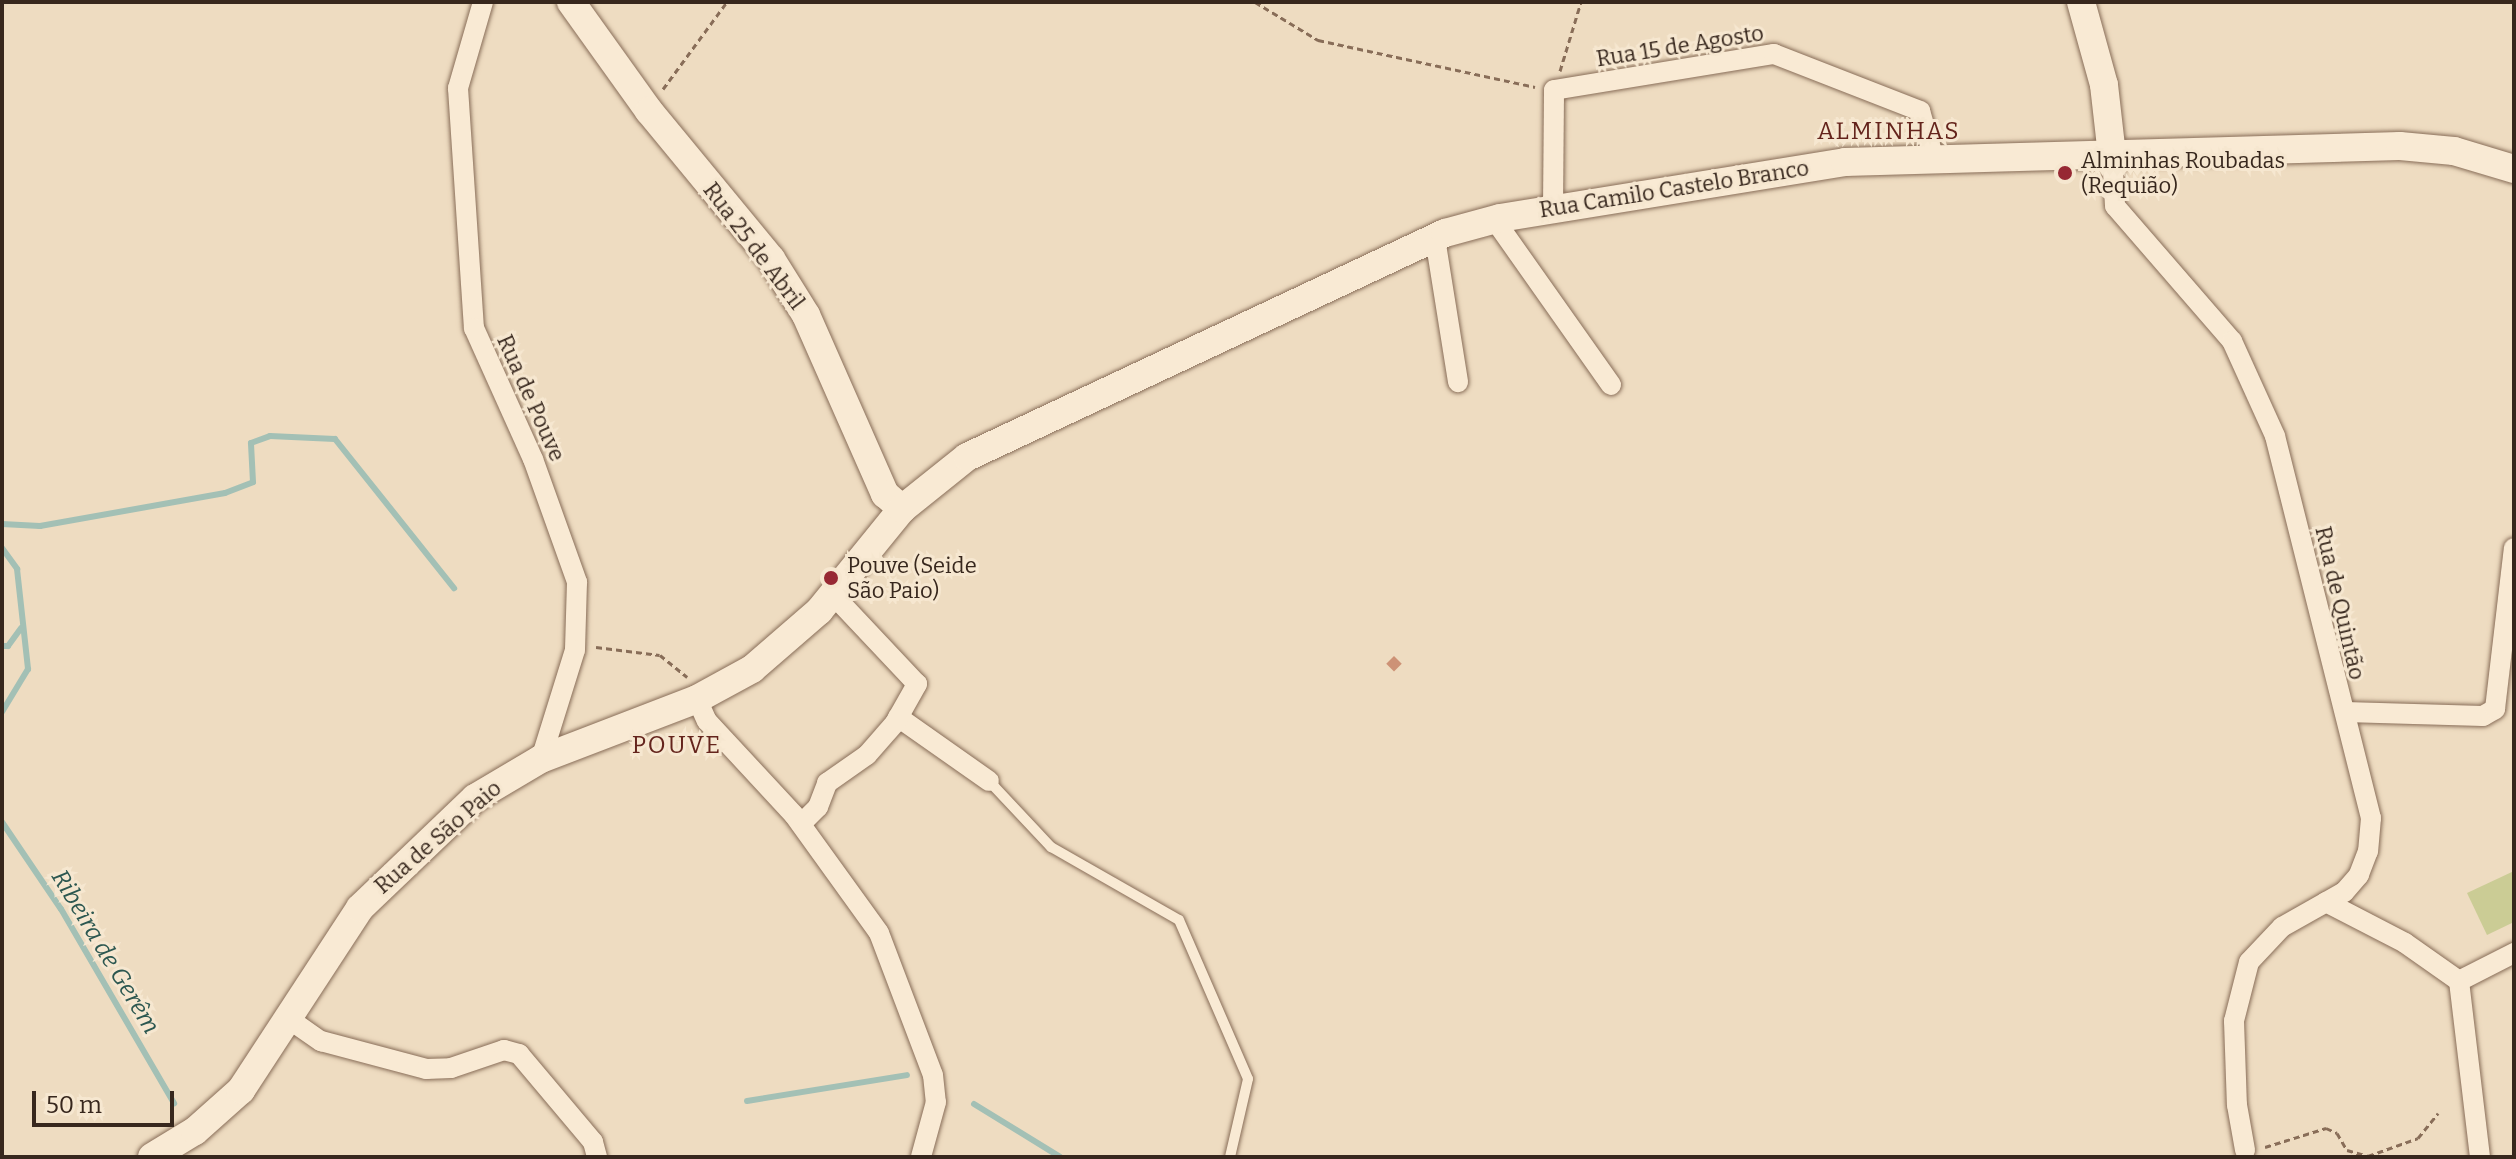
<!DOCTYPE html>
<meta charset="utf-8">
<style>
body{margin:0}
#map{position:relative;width:2516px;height:1159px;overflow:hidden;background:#eedcc1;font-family:Bitter,serif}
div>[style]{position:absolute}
.green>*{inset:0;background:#cbcc95}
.stream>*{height:6px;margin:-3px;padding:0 3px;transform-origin:3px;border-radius:3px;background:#a3c0b5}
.building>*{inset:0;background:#cd9276;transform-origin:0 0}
.path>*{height:3px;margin-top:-1.5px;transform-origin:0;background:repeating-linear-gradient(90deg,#886d58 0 6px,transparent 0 10px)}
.roads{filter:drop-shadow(0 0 2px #886d58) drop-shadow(0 0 2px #886d58)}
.lane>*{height:10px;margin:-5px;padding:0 5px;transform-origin:5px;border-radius:5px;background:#f9ead4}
.street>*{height:20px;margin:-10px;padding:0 10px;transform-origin:10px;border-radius:10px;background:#f9ead4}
.secondary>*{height:28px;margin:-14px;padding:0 14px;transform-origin:14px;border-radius:14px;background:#f9ead4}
.dots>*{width:22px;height:22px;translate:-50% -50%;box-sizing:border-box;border:4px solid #f6e7d0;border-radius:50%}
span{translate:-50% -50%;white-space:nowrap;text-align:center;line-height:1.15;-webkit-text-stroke:6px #f6e7d0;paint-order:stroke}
.street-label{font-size:22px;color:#37271d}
.poi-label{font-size:22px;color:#37271d}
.left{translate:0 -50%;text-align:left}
.neighbourhood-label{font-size:24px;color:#64241c;letter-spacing:2px}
.water-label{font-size:24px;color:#2c5750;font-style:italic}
.frame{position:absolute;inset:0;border:4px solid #37271d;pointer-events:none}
.scale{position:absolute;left:32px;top:1091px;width:142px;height:36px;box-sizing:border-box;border:4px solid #37271d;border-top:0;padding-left:10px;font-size:24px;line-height:28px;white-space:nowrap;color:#37271d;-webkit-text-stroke:6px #f6e7d0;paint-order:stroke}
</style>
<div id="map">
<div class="green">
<div style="clip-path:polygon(2514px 871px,2514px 922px,2487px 935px,2467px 893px)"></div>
</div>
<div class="stream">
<div style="left:2px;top:524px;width:38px;rotate:3deg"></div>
<div style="left:40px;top:526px;width:188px;rotate:-10.1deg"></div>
<div style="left:225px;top:493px;width:30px;rotate:-21deg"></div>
<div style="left:253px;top:482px;width:39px;rotate:-93deg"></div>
<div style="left:251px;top:443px;width:20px;rotate:-20deg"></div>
<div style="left:270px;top:436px;width:65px;rotate:2.6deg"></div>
<div style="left:335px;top:439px;width:191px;rotate:51.4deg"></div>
<div style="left:2px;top:548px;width:26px;rotate:54deg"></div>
<div style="left:17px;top:569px;width:101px;rotate:83.7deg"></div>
<div style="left:28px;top:669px;width:50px;rotate:121.2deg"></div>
<div style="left:2px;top:646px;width:6px"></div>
<div style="left:8px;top:646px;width:22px;rotate:-54deg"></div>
<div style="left:2px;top:822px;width:105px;rotate:55.9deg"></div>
<div style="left:61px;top:909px;width:225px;rotate:59.8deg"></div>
<div style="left:747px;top:1101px;width:162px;rotate:-9.2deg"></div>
<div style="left:974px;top:1104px;width:101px;rotate:31.6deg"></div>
</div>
<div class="building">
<div style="left:1394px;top:656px;width:11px;height:11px;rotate:45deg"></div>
</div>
<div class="path">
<div style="left:1255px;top:2px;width:74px;rotate:31.1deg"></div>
<div style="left:1318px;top:40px;width:222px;rotate:12.2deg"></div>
<div style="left:1560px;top:71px;width:72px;rotate:-73.1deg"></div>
<div style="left:663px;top:89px;width:108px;rotate:-53.7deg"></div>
<div style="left:596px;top:647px;width:64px;rotate:7.1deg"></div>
<div style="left:660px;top:655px;width:35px;rotate:39deg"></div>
<div style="left:2265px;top:1147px;width:64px;rotate:-17.3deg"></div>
<div style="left:2326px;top:1128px;width:12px;rotate:24deg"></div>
<div style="left:2337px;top:1133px;width:20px;rotate:60deg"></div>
<div style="left:2347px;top:1150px;width:22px;rotate:16deg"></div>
<div style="left:2368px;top:1156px;width:53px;rotate:-19.8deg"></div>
<div style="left:2418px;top:1138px;width:32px;rotate:-51deg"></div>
</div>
<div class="roads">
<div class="lane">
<div style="left:989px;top:781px;width:91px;rotate:46.8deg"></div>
<div style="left:1051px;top:847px;width:147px;rotate:29.7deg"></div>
<div style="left:1179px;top:920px;width:173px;rotate:66.5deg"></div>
<div style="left:1248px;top:1079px;width:80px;rotate:103deg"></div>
</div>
<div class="street">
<div style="left:483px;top:2px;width:90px;rotate:106.2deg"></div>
<div style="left:458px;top:88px;width:241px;rotate:86.2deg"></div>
<div style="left:474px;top:328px;width:144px;rotate:65.8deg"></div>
<div style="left:533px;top:459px;width:131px;rotate:70.3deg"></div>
<div style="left:577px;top:582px;width:68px;rotate:91.7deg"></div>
<div style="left:575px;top:650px;width:114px;rotate:107.3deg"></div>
<div style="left:2112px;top:155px;width:51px;rotate:86.6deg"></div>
<div style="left:2115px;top:206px;width:179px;rotate:49.1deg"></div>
<div style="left:2232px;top:341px;width:104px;rotate:65.6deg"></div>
<div style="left:2275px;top:436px;width:394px;rotate:75.9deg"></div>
<div style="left:2371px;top:818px;width:33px;rotate:95deg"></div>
<div style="left:2368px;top:851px;width:26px;rotate:111deg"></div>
<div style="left:2359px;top:875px;width:23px;rotate:131deg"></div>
<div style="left:2344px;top:892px;width:71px;rotate:150.6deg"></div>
<div style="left:2282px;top:927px;width:48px;rotate:133.3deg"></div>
<div style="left:2249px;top:962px;width:61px;rotate:104.3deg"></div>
<div style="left:2234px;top:1021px;width:84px;rotate:88deg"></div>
<div style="left:2237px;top:1105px;width:46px;rotate:79.9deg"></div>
<div style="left:1553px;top:208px;width:118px;rotate:-89.5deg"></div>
<div style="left:1554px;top:90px;width:223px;rotate:-9.3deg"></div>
<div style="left:1774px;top:54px;width:157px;rotate:21.3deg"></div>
<div style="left:1920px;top:111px;width:50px;rotate:73.7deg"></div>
<div style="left:1494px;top:219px;width:203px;rotate:54.8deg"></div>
<div style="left:1435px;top:238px;width:146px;rotate:80.9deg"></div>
<div style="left:697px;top:699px;width:24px;rotate:66deg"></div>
<div style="left:707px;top:721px;width:128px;rotate:47.2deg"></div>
<div style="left:794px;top:815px;width:145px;rotate:54.2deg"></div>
<div style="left:879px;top:933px;width:152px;rotate:69.2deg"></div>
<div style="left:933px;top:1075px;width:27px;rotate:84deg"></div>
<div style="left:936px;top:1102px;width:57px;rotate:105.3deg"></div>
<div style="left:2345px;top:712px;width:138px;rotate:1.7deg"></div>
<div style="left:2483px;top:716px;width:14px;rotate:-30deg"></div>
<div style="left:2495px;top:709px;width:162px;rotate:-83.3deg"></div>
<div style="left:898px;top:717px;width:111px;rotate:35.1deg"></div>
<div style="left:801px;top:824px;width:24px;rotate:-45deg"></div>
<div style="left:818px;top:807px;width:26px;rotate:-69deg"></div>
<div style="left:827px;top:783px;width:49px;rotate:-35deg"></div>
<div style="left:867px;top:755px;width:43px;rotate:-48.8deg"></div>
<div style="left:895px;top:723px;width:45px;rotate:-60.6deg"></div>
<div style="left:917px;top:684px;width:122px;rotate:-133.3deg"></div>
<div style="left:2326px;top:902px;width:89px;rotate:27.4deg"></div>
<div style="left:2405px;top:943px;width:66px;rotate:35.1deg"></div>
<div style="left:2459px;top:981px;width:177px;rotate:83.2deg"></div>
<div style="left:2459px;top:981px;width:62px;rotate:-27deg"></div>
<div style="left:289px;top:1019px;width:39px;rotate:35deg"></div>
<div style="left:321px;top:1041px;width:109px;rotate:14.9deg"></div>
<div style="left:426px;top:1069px;width:25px;rotate:-2deg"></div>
<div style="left:451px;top:1068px;width:56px;rotate:-18.8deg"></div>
<div style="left:504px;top:1050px;width:16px;rotate:15deg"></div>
<div style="left:519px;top:1054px;width:115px;rotate:49.9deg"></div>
<div style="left:593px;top:1142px;width:16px;rotate:75deg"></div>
</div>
<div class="secondary">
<div style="left:571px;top:2px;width:134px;rotate:54.4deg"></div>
<div style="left:649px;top:111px;width:192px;rotate:50.5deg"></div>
<div style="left:771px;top:259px;width:66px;rotate:58deg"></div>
<div style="left:806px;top:315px;width:196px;rotate:66.2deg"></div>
<div style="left:885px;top:494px;width:23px;rotate:41deg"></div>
<div style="left:2081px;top:2px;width:86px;rotate:74.5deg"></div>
<div style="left:2104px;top:85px;width:70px;rotate:83.5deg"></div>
<div style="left:152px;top:1157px;width:50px;rotate:-31.2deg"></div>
<div style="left:195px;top:1131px;width:62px;rotate:-41.7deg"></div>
<div style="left:241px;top:1090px;width:217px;rotate:-56.8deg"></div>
<div style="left:360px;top:908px;width:159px;rotate:-43.7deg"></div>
<div style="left:475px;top:798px;width:77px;rotate:-30.6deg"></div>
<div style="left:541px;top:759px;width:167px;rotate:-21deg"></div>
<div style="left:697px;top:699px;width:63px;rotate:-28.6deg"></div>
<div style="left:752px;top:669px;width:89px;rotate:-40.9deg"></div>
<div style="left:819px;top:611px;width:132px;rotate:-50.9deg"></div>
<div style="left:902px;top:509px;width:83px;rotate:-38.7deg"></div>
<div style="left:967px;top:457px;width:528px;rotate:-25.11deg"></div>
<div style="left:1445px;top:233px;width:57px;rotate:-15.3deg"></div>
<div style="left:1500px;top:218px;width:350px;rotate:-9.2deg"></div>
<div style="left:1845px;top:162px;width:555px;rotate:-1.65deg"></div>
<div style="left:2400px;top:146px;width:54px;rotate:5.3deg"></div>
<div style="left:2454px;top:151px;width:63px;rotate:16.7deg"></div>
</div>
</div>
<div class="dots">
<div style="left:2065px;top:173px;background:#972833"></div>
<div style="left:831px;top:578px;background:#972833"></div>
</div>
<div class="street-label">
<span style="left:1680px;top:46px;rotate:-9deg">Rua 15 de Agosto</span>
<span style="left:1674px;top:189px;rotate:-9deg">Rua Camilo Castelo Branco</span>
<span style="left:754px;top:246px;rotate:53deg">Rua 25 de Abril</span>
<span style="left:531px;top:398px;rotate:66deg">Rua de Pouve</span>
<span style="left:2340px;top:603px;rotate:77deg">Rua de Quintão</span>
<span style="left:438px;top:837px;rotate:-41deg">Rua de São Paio</span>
</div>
<div class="poi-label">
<span class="left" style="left:2081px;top:173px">Alminhas Roubadas<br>(Requião)</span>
<span class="left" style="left:847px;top:578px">Pouve (Seide<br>São Paio)</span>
</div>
<div class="neighbourhood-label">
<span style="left:1889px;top:132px">ALMINHAS</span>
<span style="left:677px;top:746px">POUVE</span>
</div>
<div class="water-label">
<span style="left:105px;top:952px;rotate:59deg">Ribeira de Gerêm</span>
</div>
<div class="frame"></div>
<div class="scale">50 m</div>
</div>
